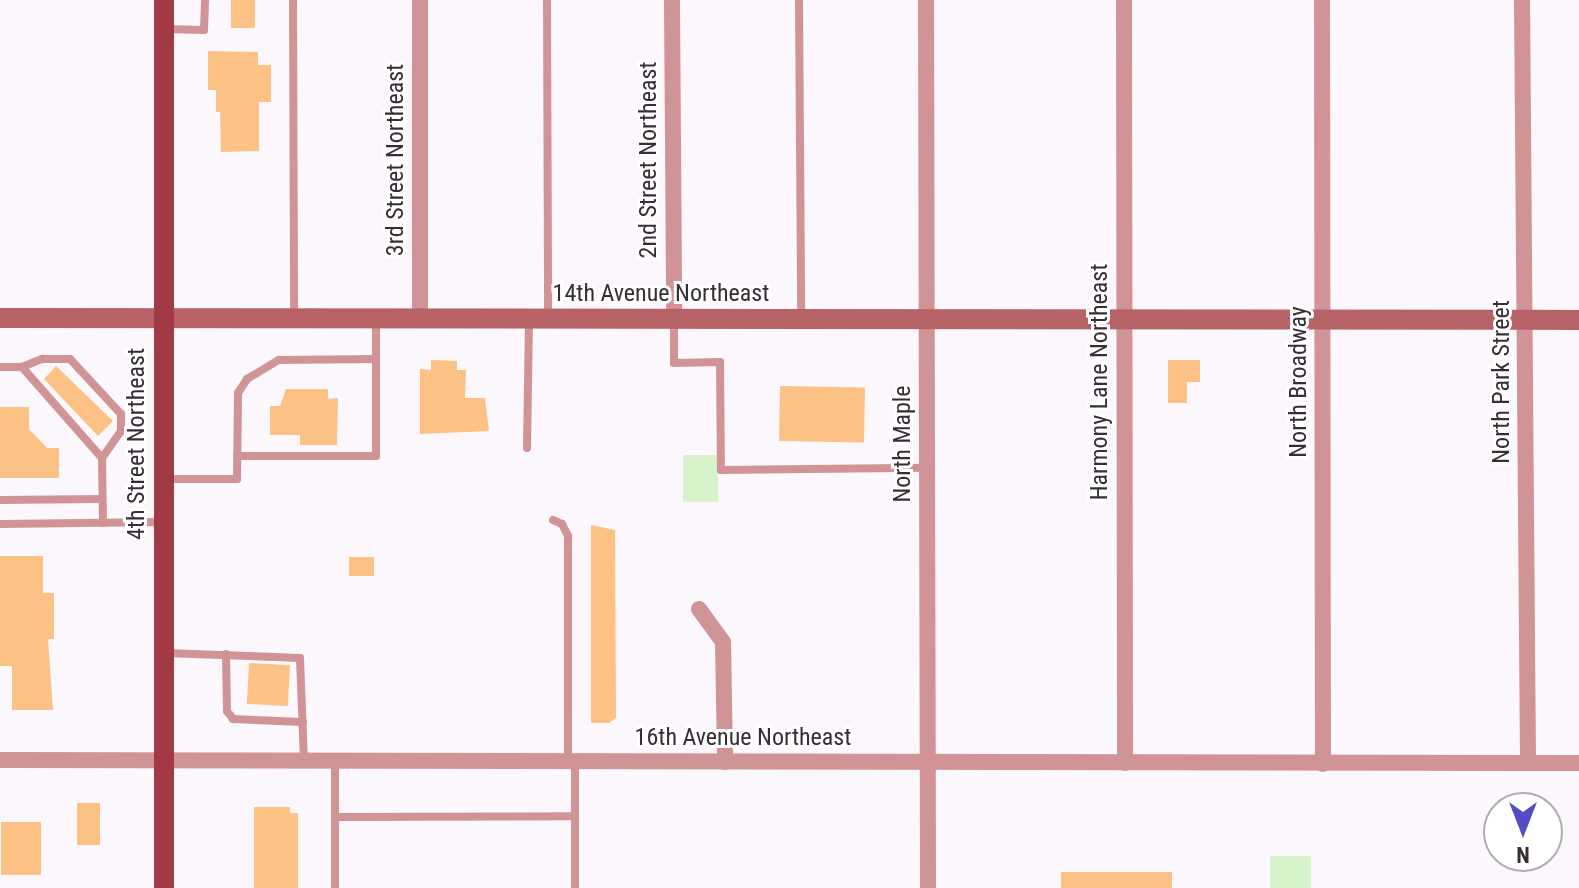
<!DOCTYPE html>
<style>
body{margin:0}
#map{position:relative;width:1579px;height:888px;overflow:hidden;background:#fcf7fc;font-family:"Roboto Condensed",sans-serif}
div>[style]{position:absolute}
.green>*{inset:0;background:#d6f3cb;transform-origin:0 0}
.building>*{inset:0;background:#fbc185;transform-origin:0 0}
.lane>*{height:8px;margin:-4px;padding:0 4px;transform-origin:4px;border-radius:4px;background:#d09496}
.street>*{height:16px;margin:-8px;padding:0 8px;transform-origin:8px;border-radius:8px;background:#d09496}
.secondary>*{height:20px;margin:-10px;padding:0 10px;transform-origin:10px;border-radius:10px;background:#b76267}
.primary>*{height:20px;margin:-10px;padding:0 10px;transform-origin:10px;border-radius:10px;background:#a23a46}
span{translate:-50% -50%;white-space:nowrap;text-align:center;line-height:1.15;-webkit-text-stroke:6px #fff;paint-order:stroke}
.street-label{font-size:24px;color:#362d37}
.north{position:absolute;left:1483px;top:792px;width:80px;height:80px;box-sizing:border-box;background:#fff;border:2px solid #afabaf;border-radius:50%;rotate:180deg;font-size:22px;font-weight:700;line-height:32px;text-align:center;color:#362d37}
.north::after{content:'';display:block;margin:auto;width:28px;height:36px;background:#524dc4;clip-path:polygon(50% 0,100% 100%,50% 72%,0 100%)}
</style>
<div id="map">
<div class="green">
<div style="left:683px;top:455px;width:35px;height:47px"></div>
<div style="left:1270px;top:856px;width:41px;height:32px"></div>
</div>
<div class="building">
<div style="left:231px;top:0;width:24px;height:28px"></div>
<div style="clip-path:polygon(208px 51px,258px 52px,258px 65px,271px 65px,271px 102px,259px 102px,259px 151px,221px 152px,220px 112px,216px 112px,216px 90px,208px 90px)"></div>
<div style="clip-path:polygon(431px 360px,457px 361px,457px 370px,466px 370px,465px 398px,485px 398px,489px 431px,420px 434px,420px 369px,431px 370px)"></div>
<div style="clip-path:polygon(1168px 360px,1200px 360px,1200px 382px,1187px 382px,1187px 403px,1168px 403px)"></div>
<div style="clip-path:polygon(56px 366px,113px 421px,98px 436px,44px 379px)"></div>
<div style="left:780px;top:386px;width:85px;height:55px;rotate:1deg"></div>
<div style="clip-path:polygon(286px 389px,328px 389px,328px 399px,338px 398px,337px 445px,300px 445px,300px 435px,270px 435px,270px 406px,280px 406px)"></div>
<div style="clip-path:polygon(0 407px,29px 407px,29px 429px,47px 448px,59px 448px,59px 478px,0 478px)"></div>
<div style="clip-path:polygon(591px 525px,615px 530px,616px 718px,609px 723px,591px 723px)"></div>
<div style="clip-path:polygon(0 556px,43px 556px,43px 593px,54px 593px,54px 639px,48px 639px,53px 710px,12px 710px,12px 666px,0 666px)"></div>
<div style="left:349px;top:557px;width:25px;height:19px"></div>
<div style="left:249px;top:663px;width:41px;height:41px;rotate:3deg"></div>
<div style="left:77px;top:803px;width:23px;height:42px"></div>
<div style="clip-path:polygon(254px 807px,290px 807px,290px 813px,298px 813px,298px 888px,254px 888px)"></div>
<div style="left:1px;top:822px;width:40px;height:53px"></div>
<div style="left:1061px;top:872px;width:111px;height:16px"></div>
</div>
<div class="lane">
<div style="left:293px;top:0;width:319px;rotate:89.8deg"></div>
<div style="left:547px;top:0;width:319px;rotate:89.8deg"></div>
<div style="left:799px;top:0;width:319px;rotate:89.6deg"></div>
<div style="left:164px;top:29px;width:40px;rotate:1.4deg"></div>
<div style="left:204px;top:30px;width:30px;rotate:-88deg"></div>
<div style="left:674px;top:319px;width:44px;rotate:90deg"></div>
<div style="left:674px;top:363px;width:46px;rotate:-1.2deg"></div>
<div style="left:720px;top:362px;width:108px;rotate:89.5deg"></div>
<div style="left:721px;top:470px;width:206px;rotate:-0.6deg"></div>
<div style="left:0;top:367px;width:22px"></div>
<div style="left:22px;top:367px;width:121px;rotate:48.7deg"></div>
<div style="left:102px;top:458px;width:65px;rotate:89.1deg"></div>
<div style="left:22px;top:367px;width:22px;rotate:-22deg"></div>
<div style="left:42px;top:359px;width:28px"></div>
<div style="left:70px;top:359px;width:75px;rotate:47.2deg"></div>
<div style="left:121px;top:414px;width:17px;rotate:90deg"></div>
<div style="left:121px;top:431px;width:33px;rotate:125deg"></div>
<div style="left:527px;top:448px;width:127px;rotate:-89.1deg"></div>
<div style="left:237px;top:456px;width:139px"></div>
<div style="left:376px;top:456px;width:97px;rotate:-90deg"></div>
<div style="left:164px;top:479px;width:73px"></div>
<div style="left:237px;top:479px;width:86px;rotate:-89.3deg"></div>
<div style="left:238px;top:393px;width:17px;rotate:-57deg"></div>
<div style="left:247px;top:379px;width:37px;rotate:-31deg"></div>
<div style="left:279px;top:360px;width:97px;rotate:-0.6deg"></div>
<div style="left:376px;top:359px;width:39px;rotate:-90deg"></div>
<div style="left:0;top:500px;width:102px;rotate:-0.6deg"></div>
<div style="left:553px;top:520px;width:10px;rotate:24deg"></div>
<div style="left:562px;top:524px;width:13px;rotate:63deg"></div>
<div style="left:568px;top:536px;width:225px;rotate:90deg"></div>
<div style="left:0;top:524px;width:163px;rotate:-0.7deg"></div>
<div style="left:165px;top:653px;width:135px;rotate:2.1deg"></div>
<div style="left:300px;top:658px;width:103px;rotate:87.8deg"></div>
<div style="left:226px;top:654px;width:57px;rotate:89deg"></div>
<div style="left:227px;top:711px;width:10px;rotate:53deg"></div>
<div style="left:233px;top:719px;width:70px;rotate:2.5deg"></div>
<div style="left:335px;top:762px;width:126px;rotate:90deg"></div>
<div style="left:335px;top:817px;width:240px;rotate:-0.2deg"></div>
<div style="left:575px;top:888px;width:126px;rotate:-90deg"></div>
</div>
<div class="street">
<div style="left:420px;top:0;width:320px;rotate:90deg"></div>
<div style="left:672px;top:0;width:319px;rotate:89.6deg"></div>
<div style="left:926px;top:0;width:888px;rotate:89.87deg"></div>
<div style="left:1124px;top:0;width:763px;rotate:89.92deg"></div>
<div style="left:1322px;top:0;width:764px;rotate:89.93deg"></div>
<div style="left:1522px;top:0;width:763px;rotate:89.55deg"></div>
<div style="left:699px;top:609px;width:41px;rotate:54deg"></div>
<div style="left:723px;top:642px;width:120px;rotate:89deg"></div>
<div style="left:0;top:760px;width:1579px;rotate:0.11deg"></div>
</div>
<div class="secondary">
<div style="left:0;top:318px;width:1579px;rotate:0.07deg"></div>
</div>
<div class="primary">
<div style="left:164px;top:0;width:888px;rotate:90deg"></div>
</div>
<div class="street-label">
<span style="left:396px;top:160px;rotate:-90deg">3rd Street Northeast</span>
<span style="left:649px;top:160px;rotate:-90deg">2nd Street Northeast</span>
<span style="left:661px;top:294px">14th Avenue Northeast</span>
<span style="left:1100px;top:382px;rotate:-90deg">Harmony Lane Northeast</span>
<span style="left:1299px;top:382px;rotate:-90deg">North Broadway</span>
<span style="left:1502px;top:382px;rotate:-90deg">North Park Street</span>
<span style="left:137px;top:444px;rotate:-90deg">4th Street Northeast</span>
<span style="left:903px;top:444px;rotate:-90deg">North Maple</span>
<span style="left:743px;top:738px">16th Avenue Northeast</span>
</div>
<div class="north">N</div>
</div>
